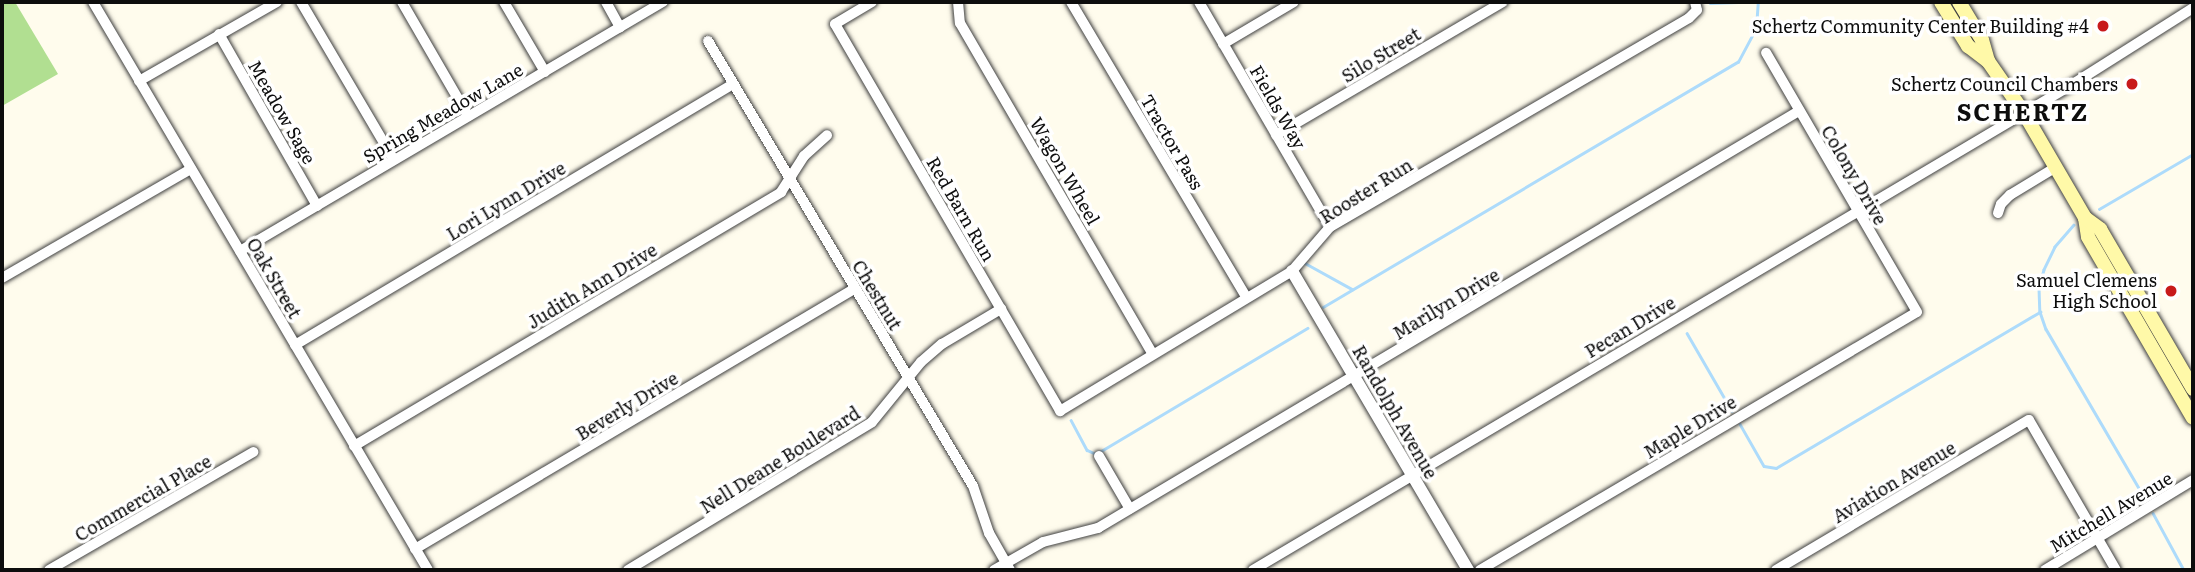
<!DOCTYPE html>
<style>
body{margin:0}
#map{position:relative;width:2195px;height:572px;overflow:hidden;background:#fffced;font-family:Literata,serif}
div>[style]{position:absolute}
.forest>*{inset:0;background:#b1df91}
.stream>*{height:2.5px;margin:-1.25px;padding:0 1.25px;transform-origin:1.25px;border-radius:1.25px;background:#addbfb}
.roads{filter:drop-shadow(0 0 2px #404040) drop-shadow(0 0 2px #404040)}
.minor>*{height:10px;margin:-5px;padding:0 5px;transform-origin:5px;border-radius:5px;background:#fff}
.tertiary>*{height:12px;margin:-6px;padding:0 6px;transform-origin:6px;border-radius:6px;background:#fff}
.secondary>*{height:14px;margin:-7px;padding:0 7px;transform-origin:7px;border-radius:7px;background:#fff9a8}
.dots>*{width:19px;height:19px;translate:-50% -50%;box-sizing:border-box;border:4px solid #fff;border-radius:50%}
span{translate:-50% -50%;white-space:nowrap;text-align:center;line-height:1.15;-webkit-text-stroke:7px #fff;paint-order:stroke}
.poi-label{font-size:18px;color:#0d0d0d}
.right{translate:-100% -50%;text-align:right}
.street-label{font-size:18px;color:#0d0d0d}
.district-label{font-size:24px;color:#0d0d0d;font-weight:700;letter-spacing:2px}
.frame{position:absolute;inset:0;border:4px solid #0d0d0d;pointer-events:none}
</style>
<div id="map">
<div class="forest">
<div style="clip-path:polygon(2px 2px,15px 2px,58px 74px,2px 106px)"></div>
</div>
<div class="stream">
<div style="left:1710px;top:3px;width:35px;rotate:-2deg"></div>
<div style="left:2099px;top:209px;width:109px;rotate:-30.3deg"></div>
<div style="left:2074px;top:225px;width:29px;rotate:131deg"></div>
<div style="left:2055px;top:247px;width:25px;rotate:116deg"></div>
<div style="left:2044px;top:270px;width:19px;rotate:106deg"></div>
<div style="left:2039px;top:288px;width:24px;rotate:88deg"></div>
<div style="left:2040px;top:312px;width:18px;rotate:71deg"></div>
<div style="left:2046px;top:329px;width:198px;rotate:59.7deg"></div>
<div style="left:1305px;top:263px;width:54px;rotate:29deg"></div>
<div style="left:1323px;top:307px;width:482px;rotate:-30.6deg"></div>
<div style="left:1738px;top:62px;width:38px;rotate:-62deg"></div>
<div style="left:1756px;top:28px;width:26px;rotate:-86deg"></div>
<div style="left:1687px;top:333px;width:90px;rotate:60deg"></div>
<div style="left:1071px;top:420px;width:34px;rotate:62deg"></div>
<div style="left:1087px;top:450px;width:10px;rotate:24deg"></div>
<div style="left:1096px;top:454px;width:246px;rotate:-30.8deg"></div>
<div style="left:1740px;top:424px;width:48px;rotate:60.3deg"></div>
<div style="left:1764px;top:466px;width:12px;rotate:9deg"></div>
<div style="left:1776px;top:468px;width:307px;rotate:-30.6deg"></div>
<div style="left:2153px;top:513px;width:65px;rotate:61.5deg"></div>
</div>
<div class="roads">
<div class="minor">
<div style="left:93px;top:2px;width:659px;rotate:59.47deg"></div>
<div style="left:301px;top:2px;width:183px;rotate:59.5deg"></div>
<div style="left:402px;top:2px;width:132px;rotate:59.9deg"></div>
<div style="left:504px;top:2px;width:81px;rotate:59.6deg"></div>
<div style="left:606px;top:2px;width:29px;rotate:61deg"></div>
<div style="left:872px;top:2px;width:43px;rotate:149.3deg"></div>
<div style="left:835px;top:24px;width:448px;rotate:59.8deg"></div>
<div style="left:1060px;top:411px;width:271px;rotate:-31.1deg"></div>
<div style="left:1292px;top:271px;width:58px;rotate:-49.2deg"></div>
<div style="left:1330px;top:227px;width:415px;rotate:-30.2deg"></div>
<div style="left:1689px;top:18px;width:11px;rotate:-45deg"></div>
<div style="left:1697px;top:10px;width:8px;rotate:-104deg"></div>
<div style="left:958px;top:2px;width:21px;rotate:85deg"></div>
<div style="left:960px;top:23px;width:383px;rotate:59.8deg"></div>
<div style="left:1071px;top:2px;width:344px;rotate:59.3deg"></div>
<div style="left:1199px;top:2px;width:260px;rotate:59.8deg"></div>
<div style="left:219px;top:34px;width:198px;rotate:60.3deg"></div>
<div style="left:708px;top:41px;width:518px;rotate:59.23deg"></div>
<div style="left:973px;top:486px;width:50px;rotate:71.2deg"></div>
<div style="left:989px;top:533px;width:43px;rotate:60.4deg"></div>
<div style="left:1223px;top:44px;width:82px;rotate:-30.6deg"></div>
<div style="left:139px;top:81px;width:159px;rotate:-29.8deg"></div>
<div style="left:1276px;top:135px;width:263px;rotate:-30.4deg"></div>
<div style="left:1998px;top:213px;width:9px;rotate:-72deg"></div>
<div style="left:2001px;top:204px;width:13px;rotate:-45deg"></div>
<div style="left:2010px;top:195px;width:54px;rotate:-31.3deg"></div>
<div style="left:240px;top:251px;width:491px;rotate:-30.5deg"></div>
<div style="left:2px;top:278px;width:218px;rotate:-30deg"></div>
<div style="left:295px;top:345px;width:510px;rotate:-30.79deg"></div>
<div style="left:354px;top:446px;width:497px;rotate:-30.7deg"></div>
<div style="left:781px;top:192px;width:43px;rotate:-57.4deg"></div>
<div style="left:804px;top:156px;width:31px;rotate:-42deg"></div>
<div style="left:1099px;top:456px;width:61px;rotate:59.7deg"></div>
<div style="left:415px;top:549px;width:510px;rotate:-30.64deg"></div>
<div style="left:49px;top:570px;width:236px;rotate:-30deg"></div>
<div style="left:628px;top:570px;width:285px;rotate:-31.2deg"></div>
<div style="left:872px;top:422px;width:77px;rotate:-50.8deg"></div>
<div style="left:921px;top:362px;width:28px;rotate:-41deg"></div>
<div style="left:942px;top:344px;width:69px;rotate:-30.7deg"></div>
<div style="left:994px;top:570px;width:56px;rotate:-29.7deg"></div>
<div style="left:1043px;top:542px;width:57px;rotate:-14.3deg"></div>
<div style="left:1098px;top:528px;width:816px;rotate:-30.75deg"></div>
<div style="left:1253px;top:570px;width:947px;rotate:-30.65deg"></div>
<div style="left:2068px;top:87px;width:148px;rotate:-32.3deg"></div>
<div style="left:1480px;top:570px;width:507px;rotate:-30.56deg"></div>
<div style="left:1917px;top:312px;width:300px;rotate:-120.2deg"></div>
<div style="left:1776px;top:570px;width:294px;rotate:-30.7deg"></div>
<div style="left:2029px;top:420px;width:173px;rotate:59.9deg"></div>
<div style="left:2045px;top:570px;width:173px;rotate:-31.3deg"></div>
</div>
<div class="tertiary">
<div style="left:1292px;top:271px;width:347px;rotate:59.5deg"></div>
</div>
<div class="secondary">
<div style="left:1941px;top:2px;width:52px;rotate:58.5deg"></div>
<div style="left:1968px;top:46px;width:25px;rotate:37deg"></div>
<div style="left:1988px;top:61px;width:63px;rotate:55.3deg"></div>
<div style="left:2024px;top:113px;width:121px;rotate:59.8deg"></div>
<div style="left:2085px;top:218px;width:19px;rotate:81deg"></div>
<div style="left:2088px;top:237px;width:209px;rotate:59.9deg"></div>
<div style="left:1959px;top:2px;width:44px;rotate:58.8deg"></div>
<div style="left:1982px;top:40px;width:22px;rotate:74deg"></div>
<div style="left:2085px;top:218px;width:19px;rotate:36deg"></div>
<div style="left:2100px;top:229px;width:185px;rotate:59.8deg"></div>
</div>
</div>
<div class="dots">
<div style="left:2103px;top:26px;background:#c81a1b"></div>
<div style="left:2132px;top:84px;background:#c81a1b"></div>
<div style="left:2171px;top:291px;background:#c81a1b"></div>
</div>
<div class="poi-label">
<span class="right" style="left:2089px;top:26px">Schertz Community Center Building #4</span>
<span class="right" style="left:2118px;top:84px">Schertz Council Chambers</span>
<span class="right" style="left:2157px;top:291px">Samuel Clemens<br>High School</span>
</div>
<div class="street-label">
<span style="left:1381px;top:55px;rotate:-31deg">Silo Street</span>
<span style="left:1278px;top:107px;rotate:60deg">Fields Way</span>
<span style="left:282px;top:112px;rotate:60deg">Meadow Sage</span>
<span style="left:443px;top:113px;rotate:-30deg">Spring Meadow Lane</span>
<span style="left:1172px;top:142px;rotate:60deg">Tractor Pass</span>
<span style="left:1065px;top:171px;rotate:60deg">Wagon Wheel</span>
<span style="left:1854px;top:175px;rotate:60deg">Colony Drive</span>
<span style="left:1366px;top:191px;rotate:-32deg">Rooster Run</span>
<span style="left:506px;top:201px;rotate:-31deg">Lori Lynn Drive</span>
<span style="left:961px;top:209px;rotate:60deg">Red Barn Run</span>
<span style="left:274px;top:278px;rotate:60deg">Oak Street</span>
<span style="left:592px;top:286px;rotate:-31deg">Judith Ann Drive</span>
<span style="left:877px;top:295px;rotate:59deg">Chestnut</span>
<span style="left:1446px;top:304px;rotate:-31deg">Marilyn Drive</span>
<span style="left:1630px;top:327px;rotate:-31deg">Pecan Drive</span>
<span style="left:627px;top:406px;rotate:-31deg">Beverly Drive</span>
<span style="left:1395px;top:412px;rotate:60deg">Randolph Avenue</span>
<span style="left:1690px;top:427px;rotate:-31deg">Maple Drive</span>
<span style="left:780px;top:460px;rotate:-32deg">Nell Deane Boulevard</span>
<span style="left:1894px;top:482px;rotate:-31deg">Aviation Avenue</span>
<span style="left:143px;top:498px;rotate:-30deg">Commercial Place</span>
<span style="left:2111px;top:512px;rotate:-31deg">Mitchell Avenue</span>
</div>
<div class="district-label">
<span style="left:2023px;top:111px">SCHERTZ</span>
</div>
<div class="frame"></div>
</div>
